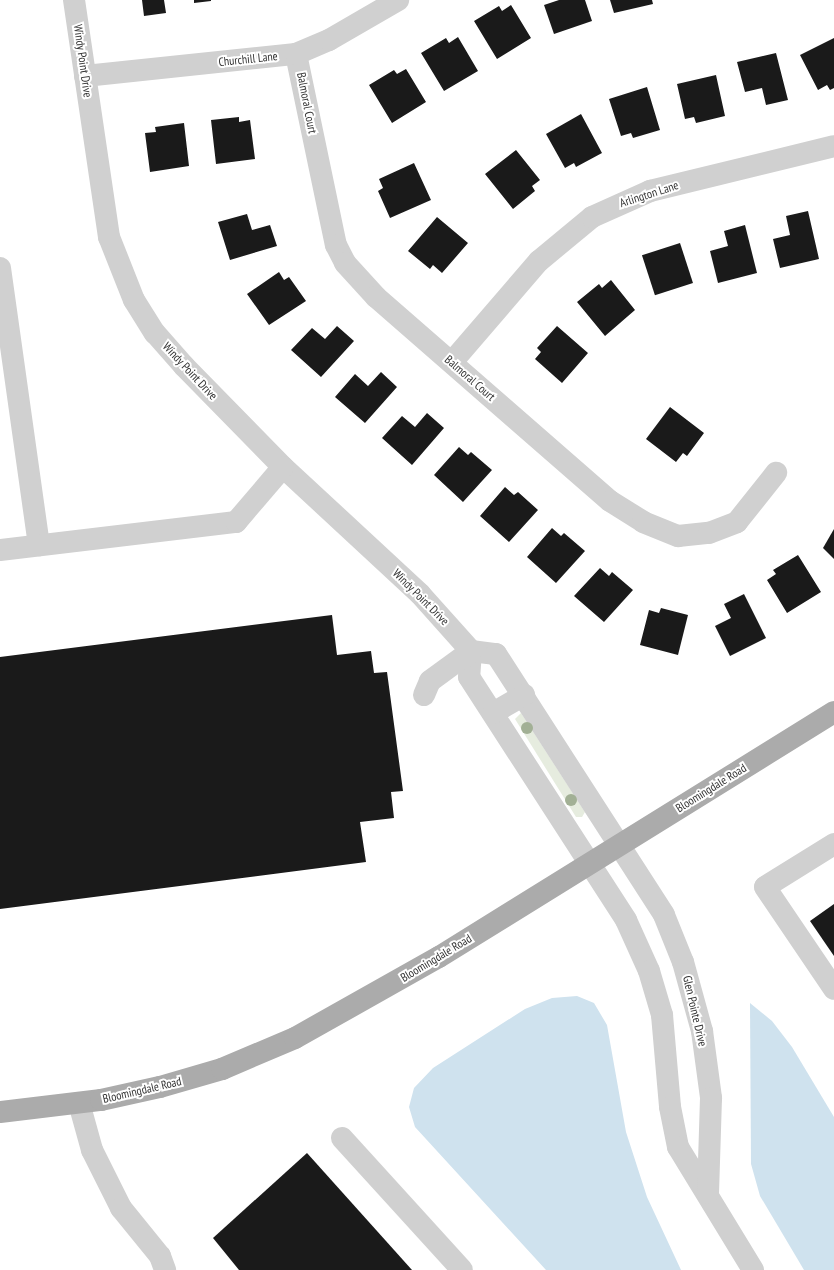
<!DOCTYPE html>
<style>
body{margin:0}
#map{position:relative;width:834px;height:1270px;overflow:hidden;background:#fff;font-family:"PT Sans Narrow",sans-serif}
div>[style]{position:absolute}
.green>*{inset:0;background:#e6ecdf}
.water>*{inset:0;background:#cfe2ee}
.building>*{inset:0;background:#1a1a1a;transform-origin:0 0}
.minor>*{height:22px;margin:-11px;padding:0 11px;transform-origin:11px;border-radius:11px;background:#d0d0d0}
.major>*{height:22px;margin:-11px;padding:0 11px;transform-origin:11px;border-radius:11px;background:#ababab}
.trees>*{width:12px;height:12px;margin:-6px;border-radius:50%;background:#a2b095}
span{translate:-50% -50%;white-space:nowrap;text-align:center;line-height:1.15;-webkit-text-stroke:4px #fff;paint-order:stroke}
.street-label{font-size:12px;color:#333}
</style>
<div id="map">
<div class="green">
<div style="clip-path:polygon(521px 713px,585px 812px,582px 817px,576px 817px,515px 719px)"></div>
</div>
<div class="water">
<div style="clip-path:polygon(577px 996px,594px 1003px,607px 1025px,626px 1132px,647px 1197px,681px 1270px,546px 1270px,415px 1127px,409px 1107px,414px 1088px,433px 1068px,525px 1009px,552px 998px)"></div>
<div style="clip-path:polygon(750px 1003px,772px 1021px,792px 1047px,834px 1117px,834px 1270px,804px 1270px,760px 1196px,751px 1164px)"></div>
</div>
<div class="building">
<div style="clip-path:polygon(142px 0,164px 0,166px 13px,144px 16px)"></div>
<div style="clip-path:polygon(194px 0,211px 0,211px 1px,194px 3px)"></div>
<div style="clip-path:polygon(559px 0,585px 0,592px 21px,554px 34px,544px 5px)"></div>
<div style="clip-path:polygon(610px 0,652px 0,653px 4px,614px 13px)"></div>
<div style="clip-path:polygon(511px 5px,531px 38px,497px 59px,474px 21px,499px 6px,502px 11px)"></div>
<div style="clip-path:polygon(458px 37px,478px 71px,444px 91px,421px 53px,446px 38px,449px 43px)"></div>
<div style="clip-path:polygon(834px 38px,834px 88px,830px 90px,827px 85px,818px 90px,800px 55px)"></div>
<div style="clip-path:polygon(776px 53px,788px 100px,766px 105px,762px 88px,745px 92px,737px 62px)"></div>
<div style="clip-path:polygon(406px 69px,426px 102px,392px 123px,369px 85px,394px 70px,397px 74px)"></div>
<div style="clip-path:polygon(716px 75px,725px 116px,696px 123px,694px 117px,685px 119px,677px 84px)"></div>
<div style="clip-path:polygon(647px 87px,660px 130px,633px 138px,631px 133px,621px 136px,609px 99px)"></div>
<div style="clip-path:polygon(581px 114px,602px 153px,576px 167px,574px 163px,565px 168px,546px 134px)"></div>
<div style="clip-path:polygon(239px 117px,239px 122px,250px 120px,255px 159px,216px 164px,211px 120px)"></div>
<div style="clip-path:polygon(184px 123px,189px 166px,150px 172px,145px 133px,156px 132px,155px 127px)"></div>
<div style="clip-path:polygon(516px 150px,540px 180px,532px 186px,535px 191px,513px 209px,485px 174px)"></div>
<div style="clip-path:polygon(414px 163px,431px 200px,390px 218px,378px 191px,383px 188px,379px 179px)"></div>
<div style="clip-path:polygon(808px 211px,819px 259px,780px 268px,773px 239px,790px 235px,786px 216px)"></div>
<div style="clip-path:polygon(247px 214px,252px 230px,270px 225px,277px 246px,230px 260px,218px 222px)"></div>
<div style="clip-path:polygon(437px 217px,468px 243px,442px 273px,433px 265px,430px 269px,408px 251px)"></div>
<div style="clip-path:polygon(745px 225px,757px 273px,718px 283px,710px 251px,728px 246px,724px 231px)"></div>
<div style="left:680px;top:243px;width:42px;height:40px;rotate:72deg"></div>
<div style="clip-path:polygon(279px 272px,284px 280px,289px 277px,306px 301px,269px 325px,247px 294px)"></div>
<div style="clip-path:polygon(611px 280px,635px 310px,605px 336px,577px 302px,599px 284px,602px 288px)"></div>
<div style="clip-path:polygon(337px 326px,354px 341px,321px 377px,291px 350px,312px 328px,325px 339px)"></div>
<div style="clip-path:polygon(557px 326px,588px 353px,562px 383px,535px 359px,541px 352px,537px 348px)"></div>
<div style="clip-path:polygon(381px 372px,397px 387px,365px 423px,335px 397px,355px 374px,368px 386px)"></div>
<div style="clip-path:polygon(670px 407px,704px 433px,687px 456px,683px 453px,676px 462px,646px 439px)"></div>
<div style="clip-path:polygon(427px 413px,444px 428px,412px 465px,382px 438px,402px 416px,415px 427px)"></div>
<div style="clip-path:polygon(459px 447px,468px 455px,471px 452px,492px 470px,463px 502px,434px 475px)"></div>
<div style="clip-path:polygon(505px 487px,514px 495px,518px 492px,538px 510px,509px 542px,480px 516px)"></div>
<div style="clip-path:polygon(552px 528px,561px 536px,564px 533px,585px 551px,556px 583px,527px 557px)"></div>
<div style="clip-path:polygon(834px 529px,834px 559px,823px 548px)"></div>
<div style="clip-path:polygon(798px 555px,821px 592px,787px 613px,767px 580px,776px 574px,773px 570px)"></div>
<div style="clip-path:polygon(600px 568px,609px 576px,612px 572px,633px 590px,604px 622px,574px 596px)"></div>
<div style="clip-path:polygon(744px 594px,766px 638px,730px 656px,715px 626px,731px 618px,724px 604px)"></div>
<div style="clip-path:polygon(661px 608px,688px 615px,678px 655px,640px 645px,649px 610px,659px 613px)"></div>
<div style="clip-path:polygon(332px 615px,337px 655px,371px 651px,374px 673px,387px 672px,403px 791px,391px 792px,394px 818px,360px 822px,366px 862px,0 909px,0 657px)"></div>
<div style="clip-path:polygon(834px 904px,834px 956px,810px 921px)"></div>
<div style="clip-path:polygon(307px 1153px,412px 1270px,239px 1270px,213px 1238px)"></div>
</div>
<div class="minor">
<div style="left:74px;top:0;width:240px;rotate:81.6deg"></div>
<div style="left:109px;top:237px;width:68px;rotate:68.4deg"></div>
<div style="left:134px;top:300px;width:39px;rotate:58deg"></div>
<div style="left:155px;top:333px;width:44px;rotate:48.7deg"></div>
<div style="left:184px;top:366px;width:141px;rotate:45.6deg"></div>
<div style="left:283px;top:467px;width:187px;rotate:42.8deg"></div>
<div style="left:420px;top:594px;width:76px;rotate:48.2deg"></div>
<div style="left:471px;top:651px;width:26px;rotate:94deg"></div>
<div style="left:469px;top:677px;width:289px;rotate:57.1deg"></div>
<div style="left:626px;top:920px;width:56px;rotate:65.7deg"></div>
<div style="left:649px;top:971px;width:46px;rotate:73.5deg"></div>
<div style="left:662px;top:1015px;width:92px;rotate:85deg"></div>
<div style="left:670px;top:1107px;width:41px;rotate:78.7deg"></div>
<div style="left:678px;top:1147px;width:144px;rotate:58.6deg"></div>
<div style="left:296px;top:54px;width:195px;rotate:78.2deg"></div>
<div style="left:336px;top:245px;width:20px;rotate:63deg"></div>
<div style="left:345px;top:263px;width:46px;rotate:47.6deg"></div>
<div style="left:376px;top:297px;width:310px;rotate:41.1deg"></div>
<div style="left:610px;top:501px;width:39px;rotate:32deg"></div>
<div style="left:643px;top:522px;width:38px;rotate:22deg"></div>
<div style="left:678px;top:536px;width:31px;rotate:-6deg"></div>
<div style="left:709px;top:533px;width:30px;rotate:-21deg"></div>
<div style="left:737px;top:522px;width:63px;rotate:-51.5deg"></div>
<div style="left:85px;top:76px;width:212px;rotate:-6deg"></div>
<div style="left:296px;top:54px;width:36px;rotate:-23deg"></div>
<div style="left:329px;top:40px;width:80px;rotate:-30.1deg"></div>
<div style="left:0;top:268px;width:280px;rotate:82deg"></div>
<div style="left:452px;top:362px;width:133px;rotate:-49.3deg"></div>
<div style="left:539px;top:261px;width:69px;rotate:-39.7deg"></div>
<div style="left:592px;top:217px;width:64px;rotate:-24.1deg"></div>
<div style="left:650px;top:191px;width:189px;rotate:-13.7deg"></div>
<div style="left:0;top:550px;width:238px;rotate:-6.8deg"></div>
<div style="left:236px;top:522px;width:72px;rotate:-49.5deg"></div>
<div style="left:471px;top:651px;width:25px;rotate:7deg"></div>
<div style="left:496px;top:654px;width:310px;rotate:57.2deg"></div>
<div style="left:664px;top:915px;width:51px;rotate:68deg"></div>
<div style="left:683px;top:962px;width:72px;rotate:74.6deg"></div>
<div style="left:702px;top:1031px;width:68px;rotate:82.3deg"></div>
<div style="left:711px;top:1098px;width:95px;rotate:91.8deg"></div>
<div style="left:424px;top:695px;width:15px;rotate:-67deg"></div>
<div style="left:430px;top:681px;width:51px;rotate:-36.2deg"></div>
<div style="left:493px;top:713px;width:36px;rotate:-30deg"></div>
<div style="left:834px;top:844px;width:81px;rotate:148.1deg"></div>
<div style="left:765px;top:887px;width:123px;rotate:55.9deg"></div>
<div style="left:79px;top:1103px;width:49px;rotate:74.5deg"></div>
<div style="left:92px;top:1150px;width:65px;rotate:63.4deg"></div>
<div style="left:121px;top:1208px;width:62px;rotate:50.9deg"></div>
<div style="left:160px;top:1256px;width:15px;rotate:70deg"></div>
<div style="left:342px;top:1138px;width:178px;rotate:47.7deg"></div>
</div>
<div class="major">
<div style="left:0;top:1112px;width:102px;rotate:-6.8deg"></div>
<div style="left:101px;top:1100px;width:60px;rotate:-12.4deg"></div>
<div style="left:160px;top:1087px;width:65px;rotate:-16.2deg"></div>
<div style="left:222px;top:1069px;width:79px;rotate:-23deg"></div>
<div style="left:295px;top:1038px;width:165px;rotate:-29.4deg"></div>
<div style="left:439px;top:957px;width:465px;rotate:-31.8deg"></div>
</div>
<div class="trees">
<div style="left:527px;top:728px"></div>
<div style="left:571px;top:800px"></div>
</div>
<div class="street-label">
<span style="left:248px;top:59px;rotate:-6deg">Churchill Lane</span>
<span style="left:83px;top:61px;rotate:82deg">Windy Point Drive</span>
<span style="left:307px;top:103px;rotate:79deg">Balmoral Court</span>
<span style="left:649px;top:194px;rotate:-18deg">Arlington Lane</span>
<span style="left:190px;top:371px;rotate:47deg">Windy Point Drive</span>
<span style="left:470px;top:378px;rotate:41deg">Balmoral Court</span>
<span style="left:421px;top:597px;rotate:45deg">Windy Point Drive</span>
<span style="left:711px;top:788px;rotate:-32deg">Bloomingdale Road</span>
<span style="left:436px;top:958px;rotate:-31deg">Bloomingdale Road</span>
<span style="left:695px;top:1011px;rotate:77deg">Glen Pointe Drive</span>
<span style="left:142px;top:1090px;rotate:-13deg">Bloomingdale Road</span>
</div>
</div>
